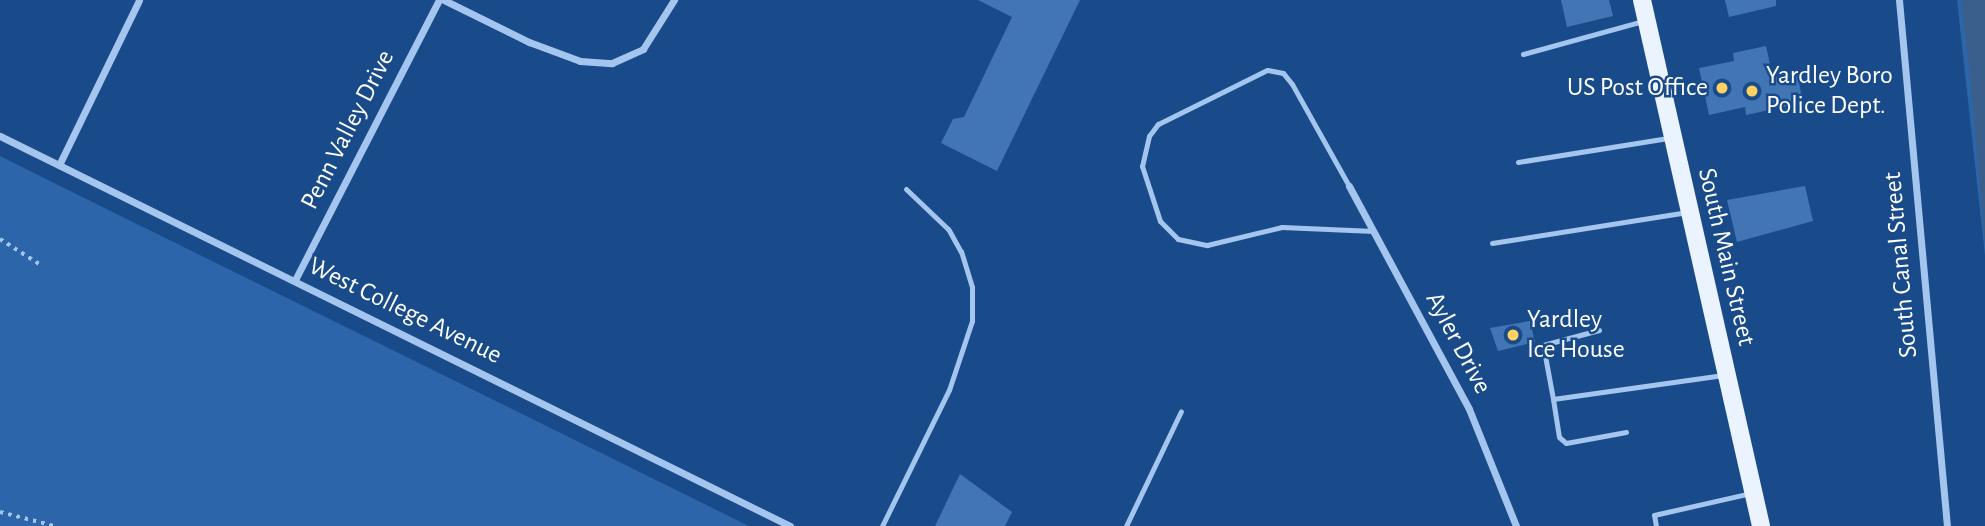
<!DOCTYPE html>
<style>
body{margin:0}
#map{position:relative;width:1985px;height:526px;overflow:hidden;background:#194b8b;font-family:"Alegreya Sans",sans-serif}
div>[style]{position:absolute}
.green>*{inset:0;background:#2c65a9}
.water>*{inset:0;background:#3a5f8d}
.building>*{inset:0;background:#4275b4}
.path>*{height:3.5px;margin-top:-1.75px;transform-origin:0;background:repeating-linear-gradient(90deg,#a4c6ee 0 3.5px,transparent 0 8.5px)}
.service>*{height:5px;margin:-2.5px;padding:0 2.5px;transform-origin:2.5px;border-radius:2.5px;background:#a4c6ee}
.minor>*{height:7px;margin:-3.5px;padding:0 3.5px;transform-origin:3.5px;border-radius:3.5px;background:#a4c6ee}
.primary>*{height:18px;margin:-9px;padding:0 9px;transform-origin:9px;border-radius:9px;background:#ebf3ff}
.dots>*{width:19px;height:19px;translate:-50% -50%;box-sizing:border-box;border:4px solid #194b8b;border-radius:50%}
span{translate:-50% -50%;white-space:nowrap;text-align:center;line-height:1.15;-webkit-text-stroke:5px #194b8b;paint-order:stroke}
.poi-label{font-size:26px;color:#fff}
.left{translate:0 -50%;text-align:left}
.right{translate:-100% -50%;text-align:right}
.street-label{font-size:26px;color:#fff}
</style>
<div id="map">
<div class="green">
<div style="clip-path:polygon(1957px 0,1985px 0,1985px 256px)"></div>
<div style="clip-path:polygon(0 156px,60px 186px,749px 526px,0 526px)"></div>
</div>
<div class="water">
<div style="clip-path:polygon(1961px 0,1985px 0,1985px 244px,1970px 75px)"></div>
</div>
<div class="building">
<div style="clip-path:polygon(978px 0,1080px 0,997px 171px,941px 143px,953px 119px,964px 117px,1012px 17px)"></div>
<div style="clip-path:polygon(1561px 0,1609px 0,1613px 16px,1567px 27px)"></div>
<div style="clip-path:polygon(1725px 0,1776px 0,1776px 6px,1729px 17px)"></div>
<div style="clip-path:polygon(1766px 46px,1773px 78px,1797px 73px,1803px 103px,1746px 115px,1745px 107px,1709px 115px,1699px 68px,1734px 61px,1733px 53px)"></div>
<div style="clip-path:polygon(1805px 186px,1813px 221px,1737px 242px,1727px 200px)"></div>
<div style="clip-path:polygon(1530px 321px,1535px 342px,1498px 351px,1490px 328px)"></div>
<div style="clip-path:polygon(960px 474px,1012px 512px,1005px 526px,935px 526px)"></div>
</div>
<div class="path">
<div style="left:0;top:239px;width:49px;rotate:32.4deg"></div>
<div style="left:0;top:512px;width:57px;rotate:14.3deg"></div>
</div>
<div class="service">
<div style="left:1523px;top:54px;width:124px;rotate:-15.4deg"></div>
<div style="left:1518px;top:162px;width:152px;rotate:-9.1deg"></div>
<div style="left:1349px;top:186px;width:117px;rotate:-119.2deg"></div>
<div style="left:1292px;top:84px;width:14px;rotate:-129deg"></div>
<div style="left:1283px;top:73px;width:16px;rotate:-169deg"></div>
<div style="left:1267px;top:70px;width:122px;rotate:153.6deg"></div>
<div style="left:1158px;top:124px;width:15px;rotate:127deg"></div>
<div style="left:1149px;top:136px;width:31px;rotate:103deg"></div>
<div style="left:1142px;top:166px;width:58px;rotate:71.9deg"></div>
<div style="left:1160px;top:221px;width:25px;rotate:45deg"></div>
<div style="left:1178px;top:239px;width:30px;rotate:12deg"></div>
<div style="left:1207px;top:245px;width:77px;rotate:-13.5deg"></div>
<div style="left:1282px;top:227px;width:92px;rotate:2.5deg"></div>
<div style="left:1492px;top:243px;width:198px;rotate:-9deg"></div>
<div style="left:1599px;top:330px;width:58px;rotate:165deg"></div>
<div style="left:1543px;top:345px;width:55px;rotate:79.5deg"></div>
<div style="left:1553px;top:399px;width:172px;rotate:-8deg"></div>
<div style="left:1553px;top:399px;width:38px;rotate:81deg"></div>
<div style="left:1559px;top:437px;width:9px;rotate:41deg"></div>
<div style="left:1566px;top:443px;width:61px;rotate:-10.4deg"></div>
<div style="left:882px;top:526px;width:152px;rotate:-63.8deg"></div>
<div style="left:949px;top:390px;width:73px;rotate:-71.6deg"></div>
<div style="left:972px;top:321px;width:34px;rotate:-90deg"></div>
<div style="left:972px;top:287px;width:37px;rotate:-107deg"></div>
<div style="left:961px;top:252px;width:26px;rotate:-119deg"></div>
<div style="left:948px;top:229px;width:58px;rotate:-136.4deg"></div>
<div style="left:1126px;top:526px;width:127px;rotate:-64.4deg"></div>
<div style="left:1656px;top:526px;width:11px;rotate:-100deg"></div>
<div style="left:1654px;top:515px;width:99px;rotate:-12.8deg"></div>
</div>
<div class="minor">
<div style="left:444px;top:0;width:95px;rotate:26.3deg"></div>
<div style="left:529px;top:42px;width:54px;rotate:20.4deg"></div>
<div style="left:580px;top:61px;width:32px;rotate:4deg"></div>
<div style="left:612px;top:63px;width:34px;rotate:-24deg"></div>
<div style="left:643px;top:49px;width:58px;rotate:-57.7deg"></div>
<div style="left:1899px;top:0;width:528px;rotate:84.79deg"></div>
<div style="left:0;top:136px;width:881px;rotate:26.27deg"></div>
<div style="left:59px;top:165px;width:183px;rotate:-64.1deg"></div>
<div style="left:1349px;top:186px;width:253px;rotate:61.7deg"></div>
<div style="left:1469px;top:409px;width:126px;rotate:68.1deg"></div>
<div style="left:295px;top:280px;width:315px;rotate:-62.8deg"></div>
</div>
<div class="primary">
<div style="left:1642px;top:0;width:539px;rotate:77.25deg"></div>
</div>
<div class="dots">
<div style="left:1722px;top:88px;background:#ffd161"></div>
<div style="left:1752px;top:91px;background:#ffd161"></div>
<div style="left:1513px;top:335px;background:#ffd161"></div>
</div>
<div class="poi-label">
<span class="left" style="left:1766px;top:91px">Yardley Boro<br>Police Dept.</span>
<span class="right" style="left:1708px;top:88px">US Post Office</span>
<span class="left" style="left:1527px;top:335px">Yardley<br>Ice House</span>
</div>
<div class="street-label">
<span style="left:348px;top:130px;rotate:-63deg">Penn Valley Drive</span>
<span style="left:1726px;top:257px;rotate:77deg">South Main Street</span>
<span style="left:1901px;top:265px;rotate:-95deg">South Canal Street</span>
<span style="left:405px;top:311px;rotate:26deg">West College Avenue</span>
<span style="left:1458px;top:343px;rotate:62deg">Ayler Drive</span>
</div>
</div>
